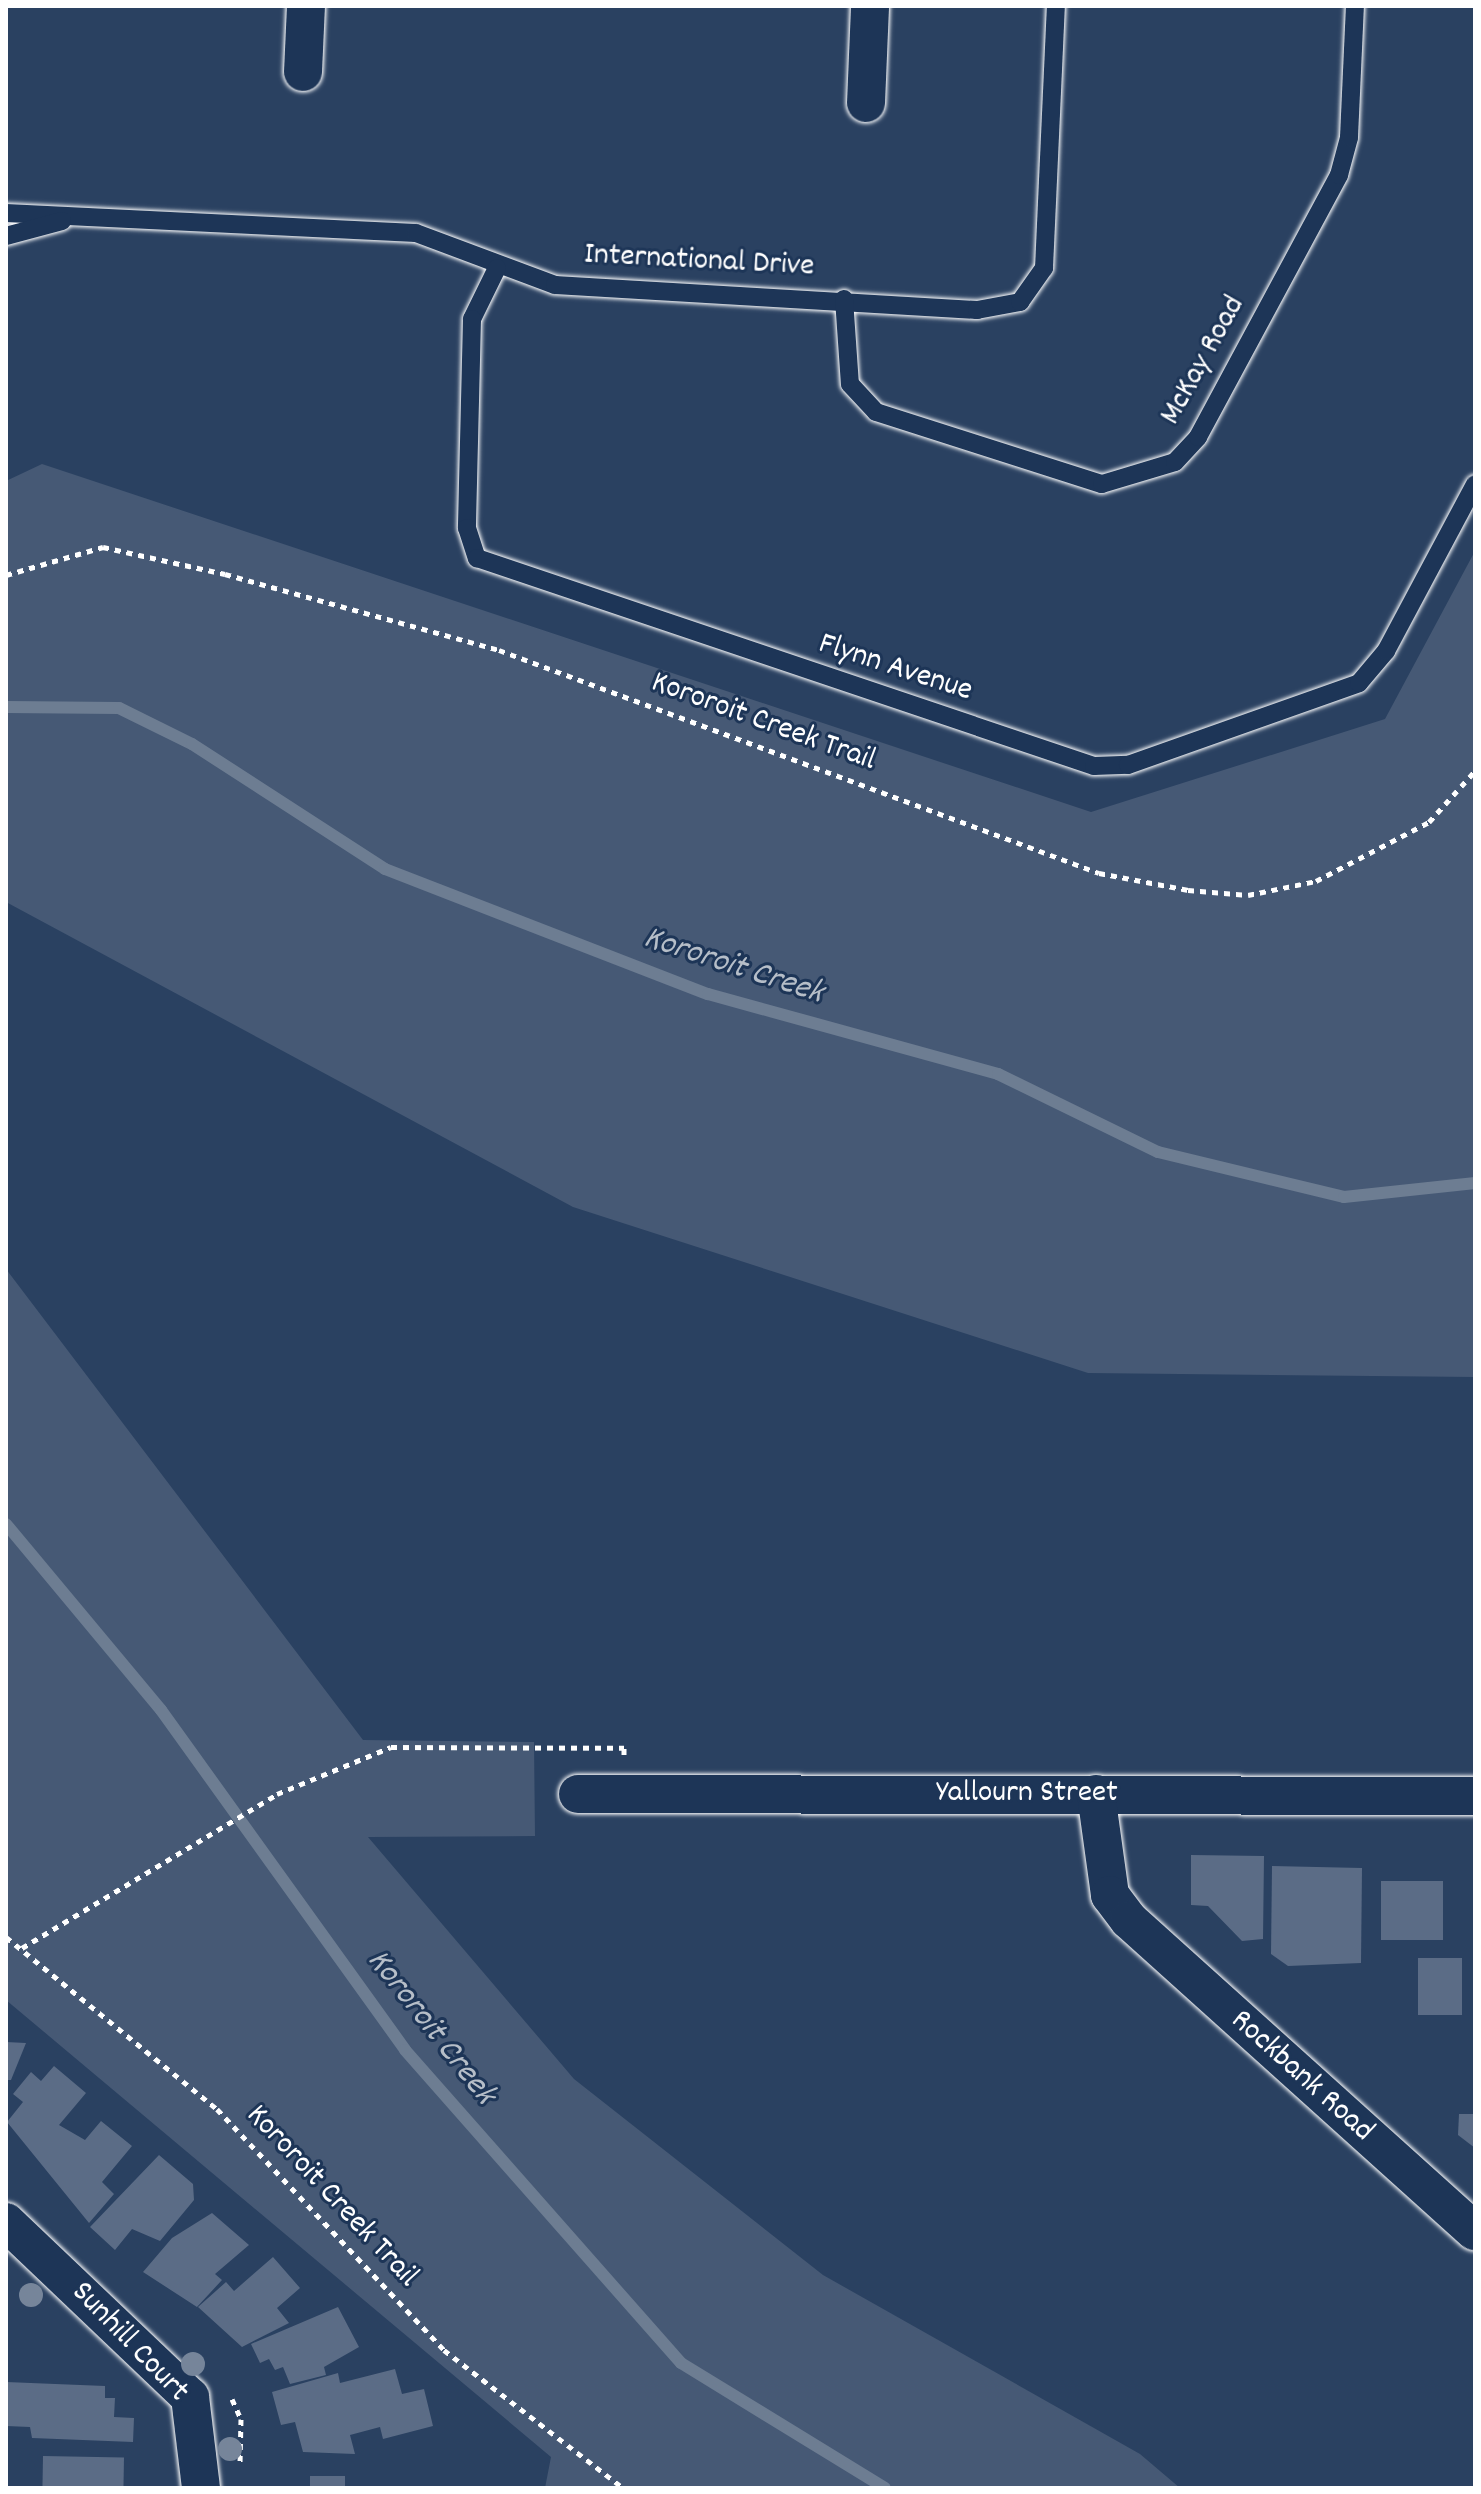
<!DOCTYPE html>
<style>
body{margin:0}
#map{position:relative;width:1481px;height:2494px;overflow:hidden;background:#2a4161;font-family:Dekko,sans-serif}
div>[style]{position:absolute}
.green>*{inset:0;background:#465975}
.stream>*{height:12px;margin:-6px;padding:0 6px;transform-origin:6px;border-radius:6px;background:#6d7d92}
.building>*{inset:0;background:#5b6c86;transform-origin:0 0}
.path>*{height:5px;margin-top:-2.5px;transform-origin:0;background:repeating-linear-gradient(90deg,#fff 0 6px,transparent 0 12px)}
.roads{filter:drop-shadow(0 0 2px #fff) drop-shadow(0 0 2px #fff)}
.lane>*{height:18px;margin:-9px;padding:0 9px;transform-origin:9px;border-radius:9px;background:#1d3557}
.street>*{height:38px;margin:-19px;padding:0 19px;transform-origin:19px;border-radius:19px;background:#1d3557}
.trees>*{width:24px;height:24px;margin:-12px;border-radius:50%;background:#76859a}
span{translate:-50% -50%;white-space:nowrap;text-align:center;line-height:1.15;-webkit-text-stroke:6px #1d3557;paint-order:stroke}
.street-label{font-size:32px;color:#fff}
.water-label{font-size:34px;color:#b6bec8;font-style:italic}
.frame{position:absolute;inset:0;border:8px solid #fff;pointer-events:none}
</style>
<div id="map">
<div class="green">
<div style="clip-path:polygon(42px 464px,1091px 812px,1385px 719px,1475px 551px,1475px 1377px,1088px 1373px,573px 1207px,6px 902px,6px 481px)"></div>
<div style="clip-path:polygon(6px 1269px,363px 1740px,534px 1742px,535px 1836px,368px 1837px,574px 2079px,823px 2275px,1140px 2454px,1180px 2488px,545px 2488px,551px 2457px,6px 2000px)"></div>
</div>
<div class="stream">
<div style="left:6px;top:707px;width:113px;rotate:0.5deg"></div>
<div style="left:119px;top:708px;width:81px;rotate:26.3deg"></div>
<div style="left:192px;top:744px;width:230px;rotate:32.9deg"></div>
<div style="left:385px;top:869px;width:346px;rotate:21.2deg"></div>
<div style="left:708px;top:994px;width:301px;rotate:15.4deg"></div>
<div style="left:998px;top:1074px;width:178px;rotate:26deg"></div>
<div style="left:1158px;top:1152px;width:191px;rotate:13.6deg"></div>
<div style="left:1344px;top:1197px;width:132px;rotate:-6.1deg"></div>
<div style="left:6px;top:1524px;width:242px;rotate:50.2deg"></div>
<div style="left:161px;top:1710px;width:418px;rotate:54.3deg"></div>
<div style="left:405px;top:2050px;width:417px;rotate:48.6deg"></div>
<div style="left:681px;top:2363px;width:239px;rotate:31.5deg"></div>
</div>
<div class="building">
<div style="clip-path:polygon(1191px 1855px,1264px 1856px,1263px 1939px,1242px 1941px,1208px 1906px,1191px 1905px)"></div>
<div style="clip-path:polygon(1272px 1866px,1362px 1868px,1361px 1963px,1288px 1966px,1271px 1954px)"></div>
<div style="left:1381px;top:1881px;width:62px;height:59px"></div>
<div style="left:1462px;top:1958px;width:57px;height:44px;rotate:90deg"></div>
<div style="clip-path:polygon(6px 2042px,26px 2043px,11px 2080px,6px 2080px)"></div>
<div style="clip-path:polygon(54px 2066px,86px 2093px,59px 2125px,85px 2140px,101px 2121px,132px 2146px,102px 2182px,114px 2194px,89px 2223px,7px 2122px,23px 2102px,13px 2094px,31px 2072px,41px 2081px)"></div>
<div style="clip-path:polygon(1459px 2114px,1475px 2114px,1475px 2148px,1458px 2135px)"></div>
<div style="clip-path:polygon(159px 2155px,193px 2184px,194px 2200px,160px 2241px,132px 2229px,115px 2250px,90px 2227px)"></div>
<div style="clip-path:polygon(212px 2213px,249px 2245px,215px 2274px,222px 2280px,197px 2307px,143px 2272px,172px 2238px)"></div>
<div style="clip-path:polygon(273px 2257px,300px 2288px,277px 2308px,289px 2323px,242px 2347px,198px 2307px,226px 2282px,234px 2291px)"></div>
<div style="clip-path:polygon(338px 2307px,359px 2347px,324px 2367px,326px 2375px,290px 2384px,283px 2367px,275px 2370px,269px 2359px,260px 2363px,251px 2344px)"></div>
<div style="clip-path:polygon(395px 2369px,402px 2394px,424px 2389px,433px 2426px,383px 2439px,380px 2427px,350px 2435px,355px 2454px,303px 2452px,295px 2422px,281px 2425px,272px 2392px,338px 2373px,340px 2383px)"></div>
<div style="clip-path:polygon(6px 2382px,105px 2386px,105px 2398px,115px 2398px,114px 2417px,134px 2418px,133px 2442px,32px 2438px,30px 2427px,6px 2426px)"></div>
<div style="left:43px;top:2456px;width:81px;height:32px;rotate:1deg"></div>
<div style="left:310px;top:2476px;width:35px;height:12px"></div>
</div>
<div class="path">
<div style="left:6px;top:575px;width:101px;rotate:-16.1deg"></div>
<div style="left:103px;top:547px;width:125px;rotate:12.5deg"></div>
<div style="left:225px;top:574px;width:284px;rotate:15.5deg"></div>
<div style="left:499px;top:650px;width:640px;rotate:20.39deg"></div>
<div style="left:1099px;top:873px;width:91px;rotate:10.8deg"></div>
<div style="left:1188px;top:890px;width:60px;rotate:4.8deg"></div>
<div style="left:1248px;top:895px;width:69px;rotate:-11.6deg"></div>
<div style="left:1316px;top:881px;width:127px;rotate:-27.6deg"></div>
<div style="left:1429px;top:822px;width:69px;rotate:-48deg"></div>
<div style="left:6px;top:1937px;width:272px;rotate:39.2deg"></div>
<div style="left:217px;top:2109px;width:331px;rotate:46.7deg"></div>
<div style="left:444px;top:2350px;width:226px;rotate:37.6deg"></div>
<div style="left:22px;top:1948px;width:298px;rotate:-31.1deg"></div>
<div style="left:277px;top:1794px;width:123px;rotate:-22.4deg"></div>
<div style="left:391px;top:1747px;width:233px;rotate:0.2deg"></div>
<div style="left:624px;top:1748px;width:8px;rotate:90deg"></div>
<div style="left:232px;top:2399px;width:22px;rotate:66deg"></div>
<div style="left:241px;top:2419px;width:44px;rotate:91.3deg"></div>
</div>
<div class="roads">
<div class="lane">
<div style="left:6px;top:213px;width:410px;rotate:2.8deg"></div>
<div style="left:416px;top:233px;width:148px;rotate:20.5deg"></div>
<div style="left:555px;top:285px;width:423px;rotate:3.4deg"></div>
<div style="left:977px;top:310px;width:44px;rotate:-10.5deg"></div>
<div style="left:1020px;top:302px;width:42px;rotate:-54.8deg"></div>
<div style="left:1044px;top:268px;width:262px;rotate:-87.4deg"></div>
<div style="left:6px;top:236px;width:58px;rotate:-15deg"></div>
<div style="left:497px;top:268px;width:57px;rotate:116.1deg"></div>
<div style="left:472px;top:319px;width:209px;rotate:91.4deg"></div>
<div style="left:467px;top:528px;width:32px;rotate:72deg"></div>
<div style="left:477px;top:558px;width:651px;rotate:18.63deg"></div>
<div style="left:1094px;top:766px;width:34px;rotate:-2deg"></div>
<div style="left:1128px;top:765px;width:245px;rotate:-19.5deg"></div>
<div style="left:1359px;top:683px;width:42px;rotate:-49.8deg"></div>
<div style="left:1386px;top:651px;width:189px;rotate:-61.9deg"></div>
<div style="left:844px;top:299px;width:85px;rotate:86deg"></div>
<div style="left:850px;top:384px;width:38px;rotate:47deg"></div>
<div style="left:876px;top:412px;width:237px;rotate:17.7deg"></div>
<div style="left:1102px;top:484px;width:76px;rotate:-16.8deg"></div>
<div style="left:1175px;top:462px;width:34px;rotate:-47deg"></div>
<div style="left:1198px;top:437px;width:298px;rotate:-61.7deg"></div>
<div style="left:1339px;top:175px;width:39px;rotate:-75deg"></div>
<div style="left:1349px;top:137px;width:131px;rotate:-87.4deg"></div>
</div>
<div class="street">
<div style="left:303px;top:72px;width:66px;rotate:-87.4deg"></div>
<div style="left:866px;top:103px;width:97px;rotate:-87.6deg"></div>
<div style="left:578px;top:1794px;width:897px;rotate:0.13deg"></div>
<div style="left:1096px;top:1794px;width:102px;rotate:82.1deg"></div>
<div style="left:1110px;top:1895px;width:31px;rotate:53deg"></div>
<div style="left:1129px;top:1920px;width:465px;rotate:42deg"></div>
<div style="left:6px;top:2222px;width:254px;rotate:43.6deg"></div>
<div style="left:190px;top:2397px;width:92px;rotate:83.1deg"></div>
</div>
</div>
<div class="trees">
<div style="left:31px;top:2295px"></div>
<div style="left:193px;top:2364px"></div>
<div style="left:230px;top:2449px"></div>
</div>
<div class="street-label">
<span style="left:699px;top:262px;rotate:3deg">International Drive</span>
<span style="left:1204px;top:361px;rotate:-61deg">McKay Road</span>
<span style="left:895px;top:669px;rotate:18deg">Flynn Avenue</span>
<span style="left:763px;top:723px;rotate:20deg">Kororoit Creek Trail</span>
<span style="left:1027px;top:1794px">Yallourn Street</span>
<span style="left:1301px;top:2077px;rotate:42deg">Rockbank Road</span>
<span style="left:331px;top:2197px;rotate:47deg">Kororoit Creek Trail</span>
<span style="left:129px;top:2343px;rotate:46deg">Sunhill Court</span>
</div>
<div class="water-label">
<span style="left:733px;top:967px;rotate:18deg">Kororoit Creek</span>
<span style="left:430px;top:2028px;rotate:52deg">Kororoit Creek</span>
</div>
<div class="frame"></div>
</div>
